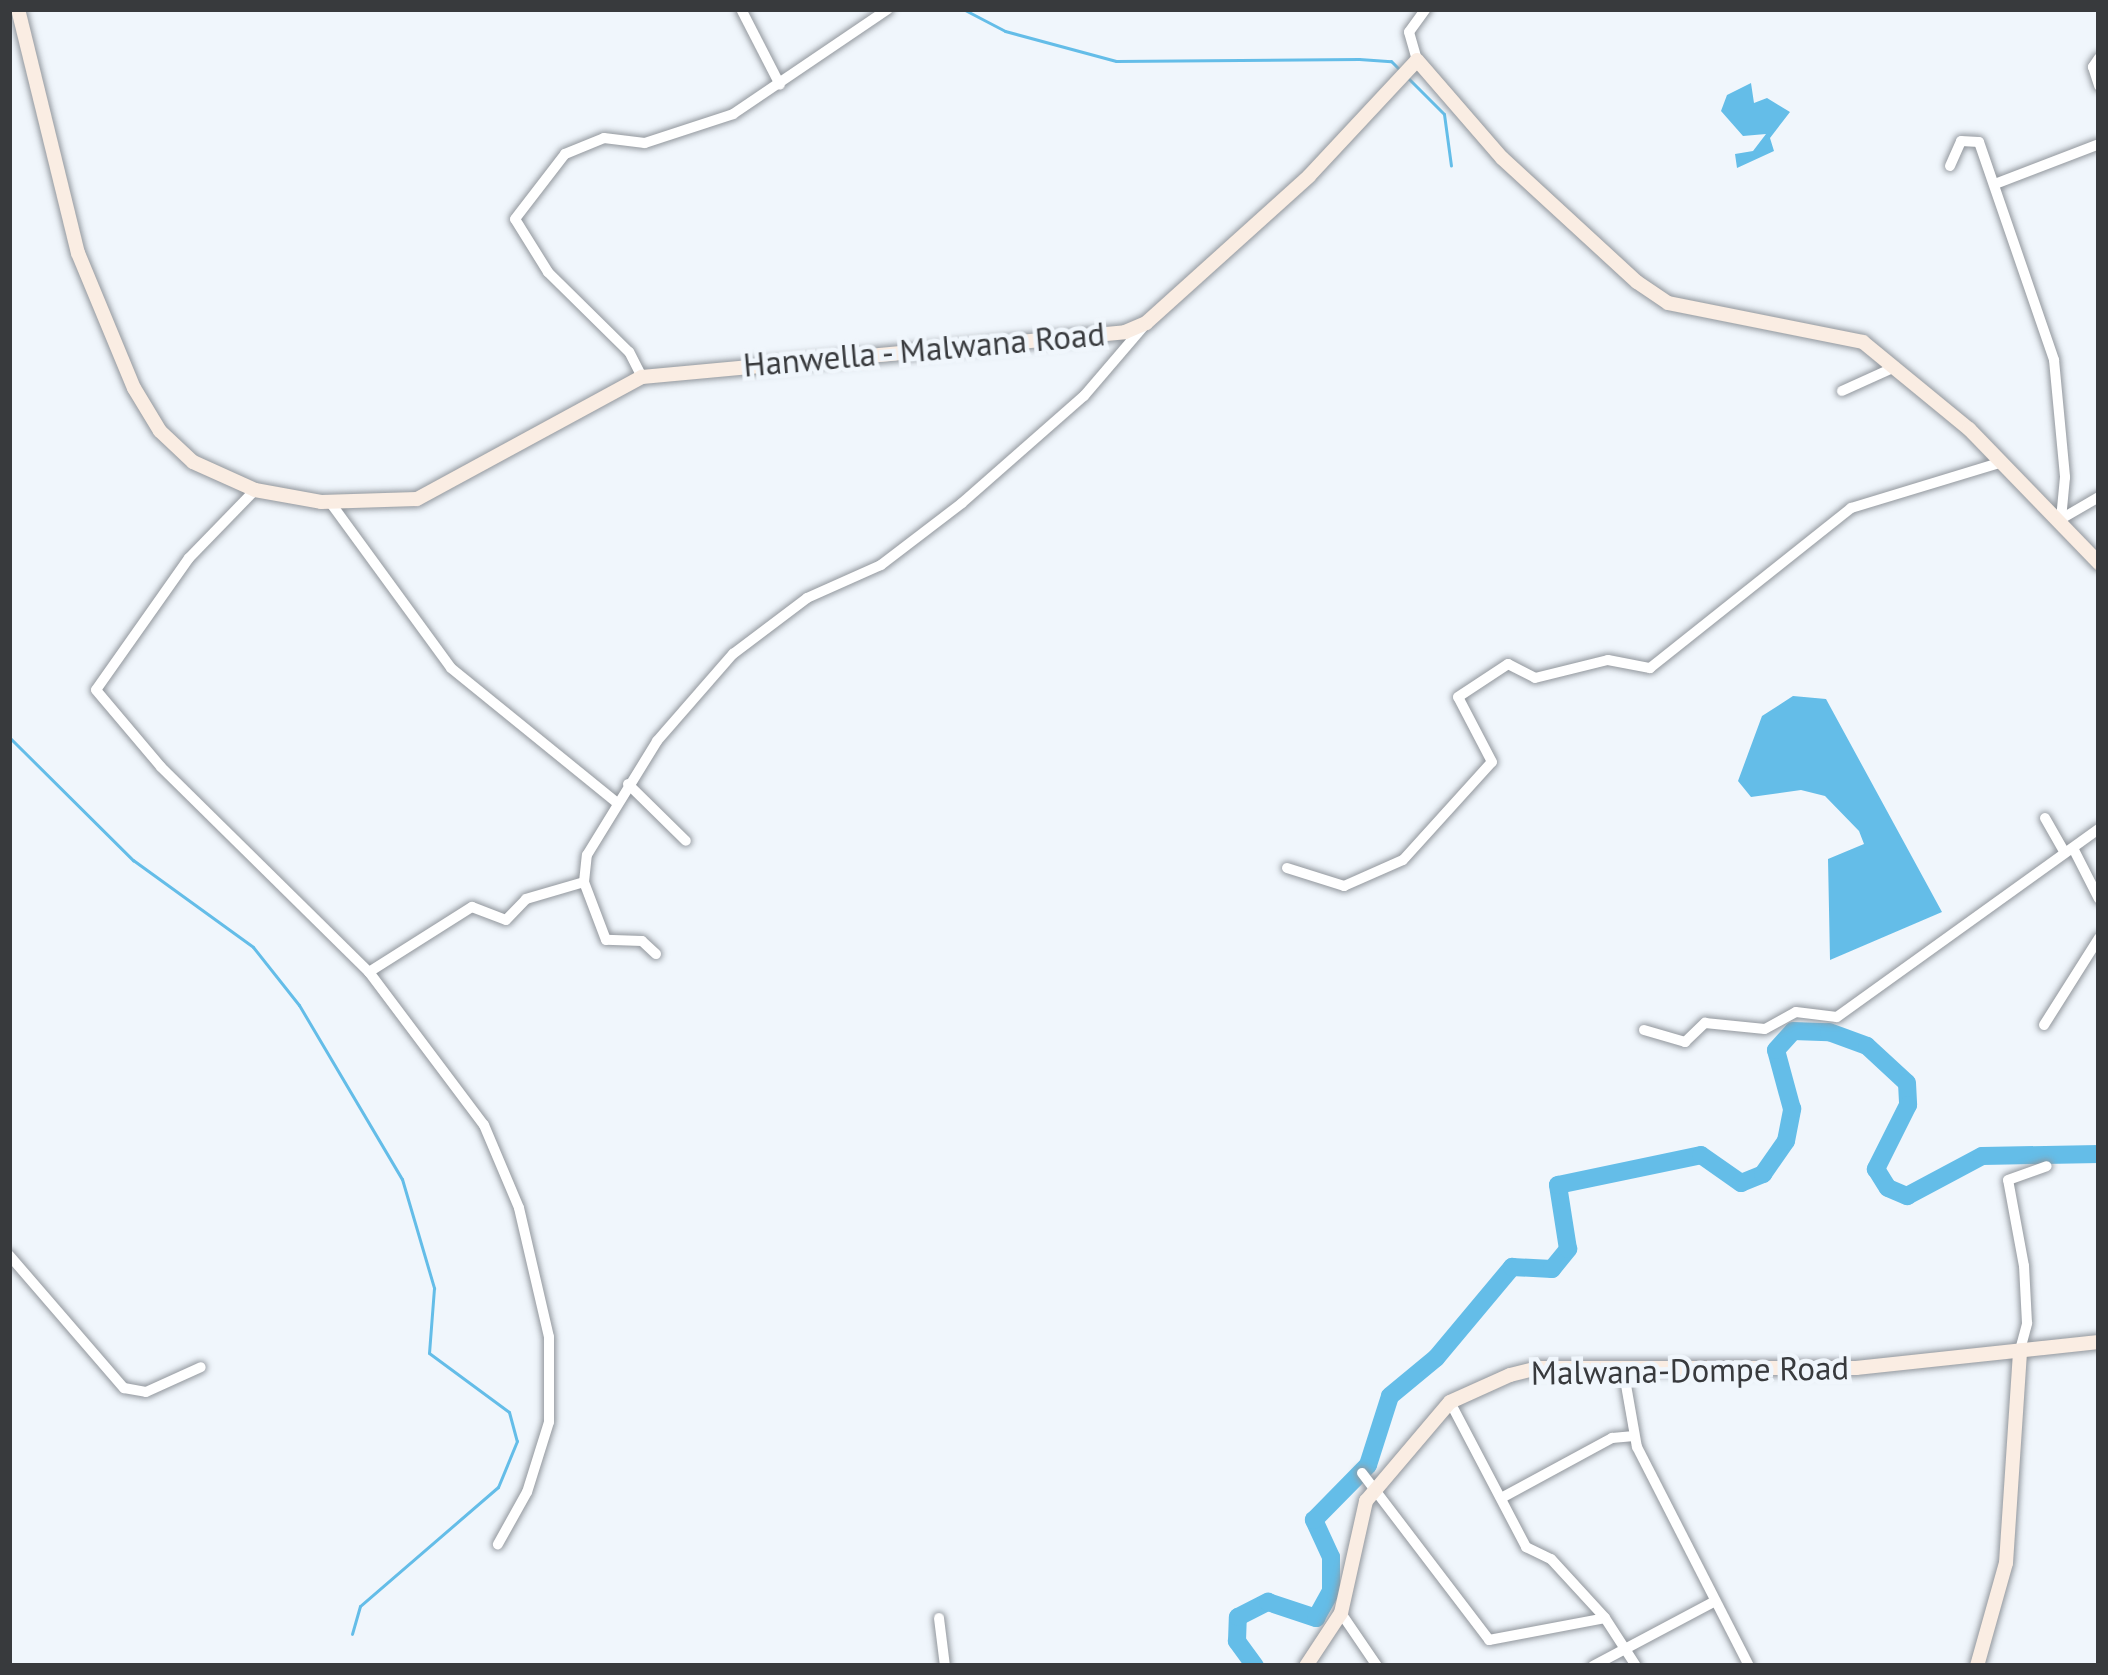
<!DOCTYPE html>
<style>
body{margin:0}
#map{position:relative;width:2108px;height:1675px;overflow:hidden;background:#f0f6fc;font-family:"PT Sans",sans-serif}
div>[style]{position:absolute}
.water>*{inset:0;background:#64bde8}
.stream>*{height:3px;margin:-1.5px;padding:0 1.5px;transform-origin:1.5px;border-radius:1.5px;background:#64bde8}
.river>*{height:18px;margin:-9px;padding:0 9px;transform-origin:9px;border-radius:9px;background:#64bde8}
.roads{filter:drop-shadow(0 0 3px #92979d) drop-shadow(0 0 3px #92979d)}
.street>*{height:10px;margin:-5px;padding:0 5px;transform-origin:5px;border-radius:5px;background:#fff}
.secondary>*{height:14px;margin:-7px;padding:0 7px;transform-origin:7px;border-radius:7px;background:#faede3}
span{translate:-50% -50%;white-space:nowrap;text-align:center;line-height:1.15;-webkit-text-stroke:9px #f0f6fc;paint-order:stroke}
.street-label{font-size:33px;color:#383a3d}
.frame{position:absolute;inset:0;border:12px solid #383a3d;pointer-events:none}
</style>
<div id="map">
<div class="water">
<div style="clip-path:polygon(1751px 83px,1754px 103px,1767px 98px,1790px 112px,1770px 138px,1774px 151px,1737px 168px,1735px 154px,1753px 151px,1766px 134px,1743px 136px,1721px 111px,1727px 95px)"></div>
<div style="clip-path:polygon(1793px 696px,1826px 699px,1942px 912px,1830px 960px,1828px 859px,1864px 844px,1859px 831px,1825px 796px,1801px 790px,1751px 797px,1738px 781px,1762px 716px)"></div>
</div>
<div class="stream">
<div style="left:963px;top:9px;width:47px;rotate:27.6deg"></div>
<div style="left:1005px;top:31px;width:115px;rotate:15.1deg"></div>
<div style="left:1116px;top:61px;width:243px;rotate:-0.5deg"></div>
<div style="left:1359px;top:59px;width:32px;rotate:4deg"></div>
<div style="left:1391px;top:61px;width:13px;rotate:45deg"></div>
<div style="left:1407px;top:77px;width:52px;rotate:45deg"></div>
<div style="left:1444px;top:114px;width:52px;rotate:82.3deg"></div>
<div style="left:9px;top:737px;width:175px;rotate:44.8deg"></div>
<div style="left:133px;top:860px;width:148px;rotate:35.9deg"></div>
<div style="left:253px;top:947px;width:74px;rotate:51.6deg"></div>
<div style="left:299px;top:1005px;width:202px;rotate:59.4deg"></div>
<div style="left:402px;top:1179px;width:114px;rotate:73.6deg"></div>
<div style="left:434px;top:1288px;width:65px;rotate:94.4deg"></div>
<div style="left:429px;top:1353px;width:99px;rotate:36.4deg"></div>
<div style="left:509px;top:1412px;width:30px;rotate:75deg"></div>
<div style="left:517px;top:1441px;width:50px;rotate:112.4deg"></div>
<div style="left:498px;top:1487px;width:182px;rotate:139.2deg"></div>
<div style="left:360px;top:1606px;width:29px;rotate:106deg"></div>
</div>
<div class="river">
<div style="left:1255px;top:1666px;width:31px;rotate:-126deg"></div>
<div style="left:1237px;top:1641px;width:24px;rotate:-88deg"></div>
<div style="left:1238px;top:1617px;width:34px;rotate:-27deg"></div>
<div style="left:1268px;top:1602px;width:51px;rotate:18.4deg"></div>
<div style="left:1316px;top:1618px;width:31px;rotate:-61deg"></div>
<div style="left:1331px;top:1591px;width:34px;rotate:-90deg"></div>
<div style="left:1331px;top:1557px;width:41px;rotate:-114.7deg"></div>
<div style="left:1314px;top:1520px;width:77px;rotate:-45.5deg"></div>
<div style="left:1368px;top:1465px;width:72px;rotate:-72.3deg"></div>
<div style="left:1390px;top:1396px;width:60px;rotate:-39.6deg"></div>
<div style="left:1436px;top:1358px;width:119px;rotate:-50.1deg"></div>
<div style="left:1512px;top:1267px;width:40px;rotate:2.9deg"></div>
<div style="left:1552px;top:1269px;width:26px;rotate:-51deg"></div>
<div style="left:1568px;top:1249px;width:65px;rotate:-98.9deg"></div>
<div style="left:1558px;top:1185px;width:146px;rotate:-11.8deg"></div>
<div style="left:1701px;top:1155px;width:49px;rotate:35deg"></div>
<div style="left:1741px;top:1183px;width:24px;rotate:-22deg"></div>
<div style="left:1763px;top:1174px;width:40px;rotate:-55.1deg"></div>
<div style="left:1786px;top:1141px;width:33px;rotate:-79deg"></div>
<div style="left:1792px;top:1109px;width:61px;rotate:-105.2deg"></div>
<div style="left:1776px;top:1050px;width:25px;rotate:-48deg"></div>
<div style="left:1793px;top:1031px;width:36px;rotate:2deg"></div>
<div style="left:1829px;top:1032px;width:40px;rotate:20.2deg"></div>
<div style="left:1867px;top:1046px;width:54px;rotate:42.8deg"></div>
<div style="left:1907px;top:1083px;width:22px;rotate:87deg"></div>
<div style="left:1908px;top:1105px;width:72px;rotate:116.6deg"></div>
<div style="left:1876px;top:1169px;width:22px;rotate:58deg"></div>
<div style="left:1888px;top:1188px;width:21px;rotate:23deg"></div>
<div style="left:1907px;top:1196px;width:85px;rotate:-28.1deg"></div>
<div style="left:1982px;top:1156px;width:117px;rotate:-1deg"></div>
</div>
<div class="roads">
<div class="street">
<div style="left:741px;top:9px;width:85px;rotate:62.8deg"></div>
<div style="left:2099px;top:58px;width:11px;rotate:124deg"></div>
<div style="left:2093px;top:67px;width:20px;rotate:72deg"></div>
<div style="left:1417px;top:60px;width:29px;rotate:-106deg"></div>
<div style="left:1409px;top:32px;width:29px;rotate:-54deg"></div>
<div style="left:1950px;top:166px;width:27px;rotate:-66deg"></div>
<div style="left:1961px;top:141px;width:18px;rotate:3deg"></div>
<div style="left:1979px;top:142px;width:231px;rotate:71deg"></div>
<div style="left:2054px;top:360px;width:118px;rotate:84.6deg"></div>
<div style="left:2065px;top:477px;width:42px;rotate:95.4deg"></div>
<div style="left:1995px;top:184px;width:111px;rotate:-21deg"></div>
<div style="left:642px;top:377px;width:28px;rotate:-117deg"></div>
<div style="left:629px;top:352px;width:114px;rotate:-135.4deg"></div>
<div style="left:548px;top:272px;width:62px;rotate:-121.9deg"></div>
<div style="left:515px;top:219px;width:82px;rotate:-52.4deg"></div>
<div style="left:565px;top:154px;width:42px;rotate:-22.3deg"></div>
<div style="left:604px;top:138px;width:41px;rotate:7deg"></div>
<div style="left:645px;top:143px;width:93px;rotate:-18.2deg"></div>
<div style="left:733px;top:114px;width:187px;rotate:-34.1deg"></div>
<div style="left:1842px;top:391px;width:58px;rotate:-24.4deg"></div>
<div style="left:255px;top:490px;width:95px;rotate:134.1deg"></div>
<div style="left:189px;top:558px;width:161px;rotate:125.2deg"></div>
<div style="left:96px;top:690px;width:101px;rotate:49.8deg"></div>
<div style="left:161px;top:767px;width:292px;rotate:44.6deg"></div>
<div style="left:369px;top:972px;width:191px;rotate:53.1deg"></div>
<div style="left:484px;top:1125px;width:90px;rotate:67.1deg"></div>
<div style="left:519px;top:1208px;width:132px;rotate:76.9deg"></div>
<div style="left:549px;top:1337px;width:85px;rotate:90deg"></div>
<div style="left:549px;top:1422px;width:73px;rotate:107.4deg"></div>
<div style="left:527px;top:1492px;width:60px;rotate:119.1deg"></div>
<div style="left:330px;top:502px;width:205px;rotate:53.9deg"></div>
<div style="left:451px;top:668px;width:213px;rotate:39.1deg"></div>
<div style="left:2061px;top:519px;width:44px;rotate:-30.1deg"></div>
<div style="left:628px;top:784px;width:81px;rotate:44.5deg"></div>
<div style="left:2045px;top:818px;width:40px;rotate:60.3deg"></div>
<div style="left:2073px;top:848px;width:57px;rotate:63deg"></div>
<div style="left:1287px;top:868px;width:60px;rotate:17.5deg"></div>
<div style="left:1344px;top:886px;width:64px;rotate:-23.8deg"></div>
<div style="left:1403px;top:860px;width:132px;rotate:-47.8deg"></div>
<div style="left:1492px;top:762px;width:73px;rotate:-117.6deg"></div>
<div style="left:1458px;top:697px;width:60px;rotate:-33.4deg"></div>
<div style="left:1508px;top:664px;width:30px;rotate:27deg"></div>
<div style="left:1535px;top:678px;width:75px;rotate:-13.9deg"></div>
<div style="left:1608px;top:660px;width:43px;rotate:10.8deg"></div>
<div style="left:1650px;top:668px;width:257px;rotate:-38.5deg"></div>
<div style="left:1851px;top:508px;width:158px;rotate:-16.9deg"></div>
<div style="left:656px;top:954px;width:19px;rotate:-137deg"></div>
<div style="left:642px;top:941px;width:36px;rotate:-178deg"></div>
<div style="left:606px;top:940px;width:62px;rotate:-110.8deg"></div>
<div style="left:584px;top:882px;width:27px;rotate:-84deg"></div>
<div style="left:587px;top:855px;width:134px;rotate:-58.4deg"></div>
<div style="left:657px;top:741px;width:116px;rotate:-48.9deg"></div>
<div style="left:733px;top:654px;width:93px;rotate:-37.1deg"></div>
<div style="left:807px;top:598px;width:81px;rotate:-24deg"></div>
<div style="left:881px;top:565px;width:102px;rotate:-37.4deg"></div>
<div style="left:962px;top:503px;width:162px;rotate:-41.3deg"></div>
<div style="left:1084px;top:396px;width:92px;rotate:-49.4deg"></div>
<div style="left:369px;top:972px;width:122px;rotate:-32.3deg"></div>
<div style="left:472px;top:907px;width:36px;rotate:21deg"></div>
<div style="left:506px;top:920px;width:29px;rotate:-46deg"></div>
<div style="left:526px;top:899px;width:60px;rotate:-16.3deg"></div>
<div style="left:2044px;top:1025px;width:103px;rotate:-57.7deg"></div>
<div style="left:1644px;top:1030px;width:43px;rotate:16.3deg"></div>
<div style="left:1685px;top:1042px;width:28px;rotate:-44deg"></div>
<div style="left:1705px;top:1023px;width:60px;rotate:5.7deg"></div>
<div style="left:1765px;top:1029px;width:35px;rotate:-29deg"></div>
<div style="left:1796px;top:1012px;width:41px;rotate:7deg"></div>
<div style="left:1837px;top:1017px;width:322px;rotate:-35.7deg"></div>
<div style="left:9px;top:1255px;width:176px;rotate:49.2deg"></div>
<div style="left:124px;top:1388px;width:22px;rotate:10deg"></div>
<div style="left:146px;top:1392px;width:60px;rotate:-24.4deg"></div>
<div style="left:2020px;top:1350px;width:28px;rotate:-75deg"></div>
<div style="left:2027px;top:1323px;width:57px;rotate:-93deg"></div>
<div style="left:2024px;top:1266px;width:87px;rotate:-100.5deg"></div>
<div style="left:2008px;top:1180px;width:41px;rotate:-19.7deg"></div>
<div style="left:1623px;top:1368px;width:80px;rotate:80deg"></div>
<div style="left:1637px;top:1447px;width:246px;rotate:62.9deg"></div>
<div style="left:1450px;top:1402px;width:164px;rotate:62.3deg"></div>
<div style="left:1526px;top:1547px;width:28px;rotate:26deg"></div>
<div style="left:1551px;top:1559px;width:80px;rotate:47.5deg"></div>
<div style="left:1362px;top:1473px;width:210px;rotate:52.7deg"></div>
<div style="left:1489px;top:1640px;width:118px;rotate:-10.7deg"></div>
<div style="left:1605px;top:1618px;width:57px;rotate:57.1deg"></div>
<div style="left:1505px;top:1496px;width:122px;rotate:-28.5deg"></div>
<div style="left:1612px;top:1438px;width:22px;rotate:-5deg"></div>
<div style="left:1341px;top:1613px;width:64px;rotate:55.8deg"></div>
<div style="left:939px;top:1618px;width:48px;rotate:82.9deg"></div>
<div style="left:1593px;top:1666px;width:138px;rotate:-28deg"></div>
</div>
<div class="secondary">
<div style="left:18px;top:9px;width:251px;rotate:76.2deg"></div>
<div style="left:78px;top:253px;width:146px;rotate:67.5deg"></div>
<div style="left:134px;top:388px;width:50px;rotate:58.8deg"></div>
<div style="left:160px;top:431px;width:45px;rotate:43.2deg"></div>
<div style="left:193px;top:462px;width:68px;rotate:24.3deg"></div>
<div style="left:255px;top:490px;width:67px;rotate:10.3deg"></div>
<div style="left:321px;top:502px;width:96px;rotate:-1.8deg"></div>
<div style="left:417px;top:499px;width:256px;rotate:-28.5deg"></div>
<div style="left:642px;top:377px;width:485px;rotate:-5.3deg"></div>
<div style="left:1125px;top:332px;width:23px;rotate:-23deg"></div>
<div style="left:1146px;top:323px;width:219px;rotate:-42deg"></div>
<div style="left:1309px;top:176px;width:158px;rotate:-47deg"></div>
<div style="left:1417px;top:60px;width:130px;rotate:49.1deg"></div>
<div style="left:1502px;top:158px;width:183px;rotate:42.6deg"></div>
<div style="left:1637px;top:282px;width:37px;rotate:34deg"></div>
<div style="left:1668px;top:303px;width:199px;rotate:11.3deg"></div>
<div style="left:1863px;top:342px;width:137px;rotate:39.4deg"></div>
<div style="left:1969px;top:429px;width:187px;rotate:45.9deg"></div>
<div style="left:1306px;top:1666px;width:64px;rotate:-56.6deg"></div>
<div style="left:1341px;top:1613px;width:115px;rotate:-77.4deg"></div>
<div style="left:1366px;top:1501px;width:130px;rotate:-49.7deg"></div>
<div style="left:1450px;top:1402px;width:66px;rotate:-24.2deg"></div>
<div style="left:1510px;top:1375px;width:30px;rotate:-14deg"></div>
<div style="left:1539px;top:1368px;width:317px"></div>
<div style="left:1856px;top:1368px;width:244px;rotate:-6.1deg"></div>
<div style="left:1977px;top:1666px;width:107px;rotate:-74.3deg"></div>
<div style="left:2006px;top:1563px;width:213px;rotate:-86.2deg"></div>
</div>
</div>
<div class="street-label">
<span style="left:924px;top:349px;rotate:-5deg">Hanwella - Malwana Road</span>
<span style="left:1690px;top:1370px;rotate:-1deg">Malwana-Dompe Road</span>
</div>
<div class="frame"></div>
</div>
